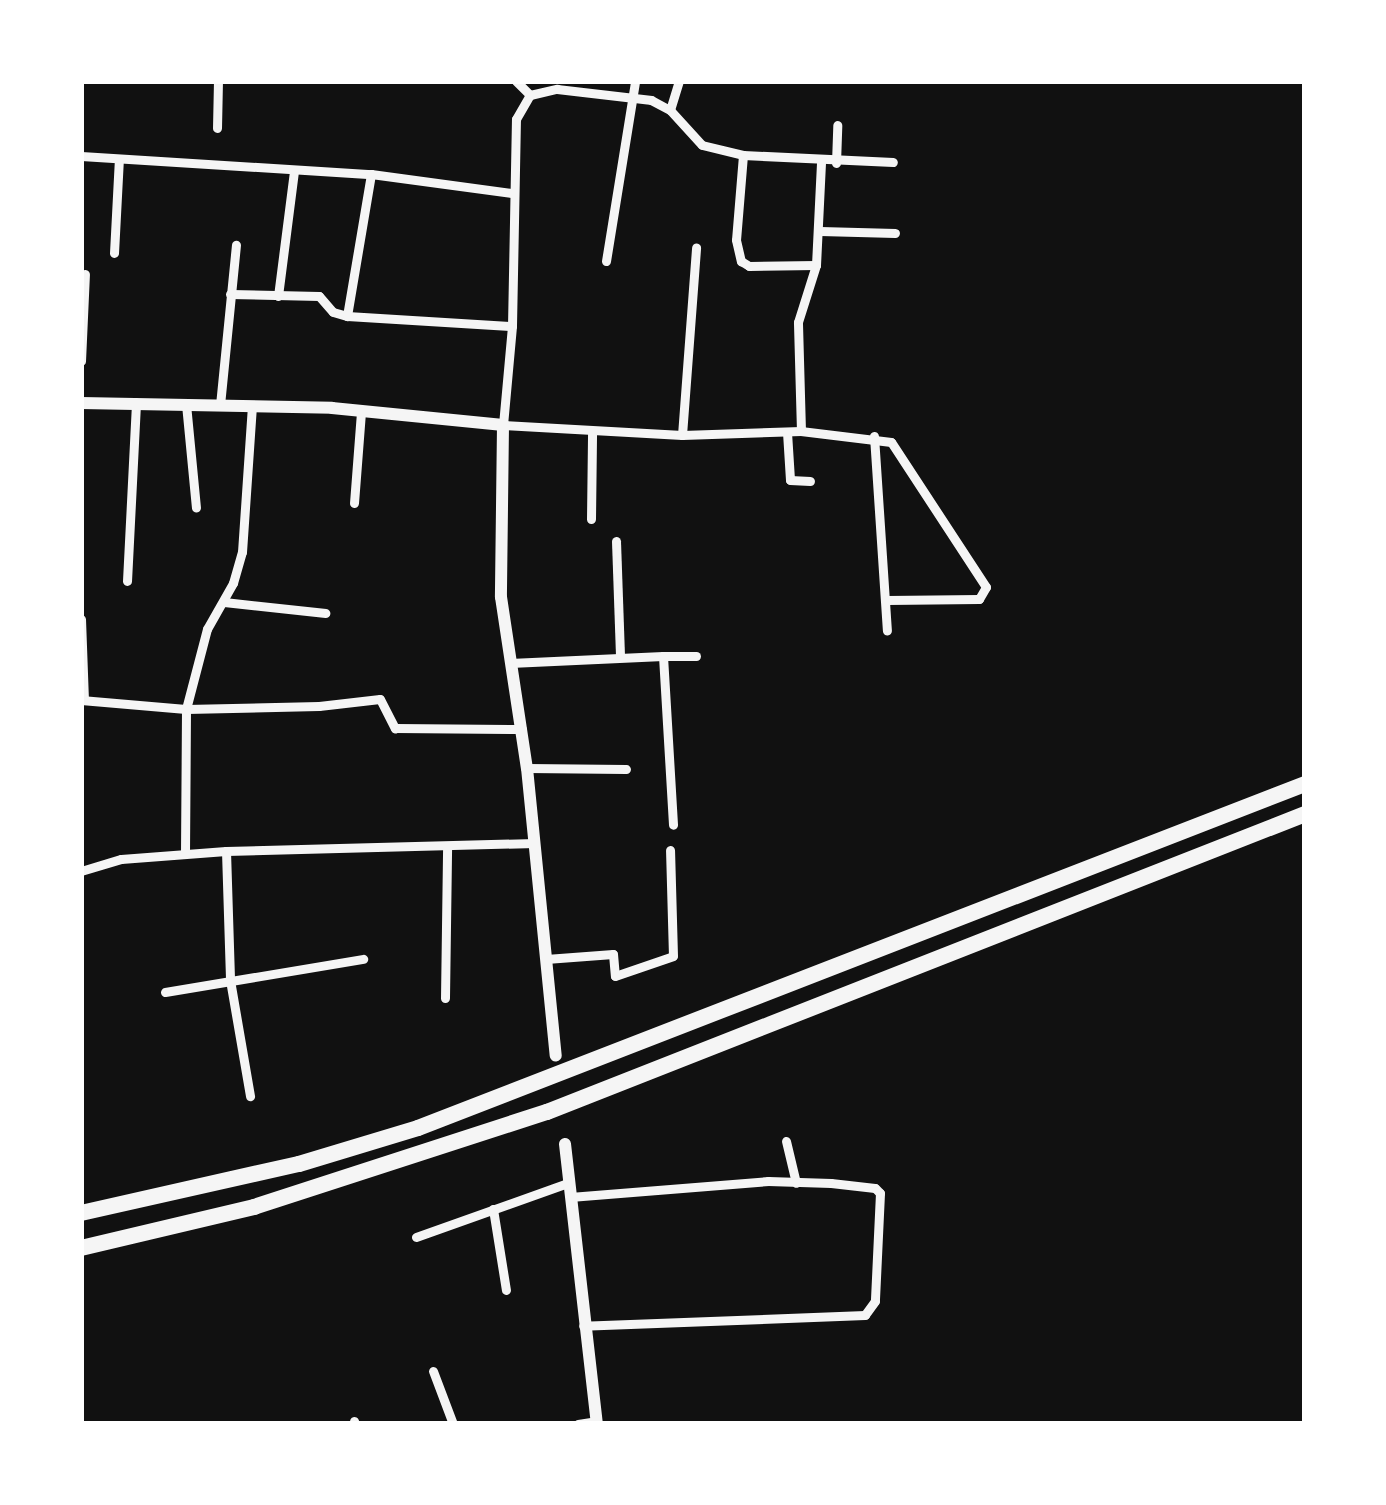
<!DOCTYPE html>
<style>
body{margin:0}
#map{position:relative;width:1386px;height:1505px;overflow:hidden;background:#111;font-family:Merriweather,serif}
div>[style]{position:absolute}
.minor>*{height:9px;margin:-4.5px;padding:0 4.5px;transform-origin:4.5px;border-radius:4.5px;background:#f5f5f5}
.tertiary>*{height:12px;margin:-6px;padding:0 6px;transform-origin:6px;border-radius:6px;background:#f5f5f5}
.motorway>*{height:16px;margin:-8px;padding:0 8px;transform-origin:8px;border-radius:8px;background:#f5f5f5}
span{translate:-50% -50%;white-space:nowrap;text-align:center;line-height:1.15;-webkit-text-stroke:10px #fff;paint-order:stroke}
.frame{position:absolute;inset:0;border:84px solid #fff;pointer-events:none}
</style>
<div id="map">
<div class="minor">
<div style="left:516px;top:81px;width:20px;rotate:45deg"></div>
<div style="left:670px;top:110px;width:30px;rotate:-73deg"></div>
<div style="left:217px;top:128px;width:47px;rotate:-88.8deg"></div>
<div style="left:743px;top:155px;width:85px;rotate:94.7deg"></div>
<div style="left:736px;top:240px;width:22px;rotate:77deg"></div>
<div style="left:741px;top:261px;width:9px;rotate:32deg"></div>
<div style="left:749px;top:266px;width:67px;rotate:-0.9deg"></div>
<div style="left:81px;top:156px;width:291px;rotate:3.6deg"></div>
<div style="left:371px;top:174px;width:142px;rotate:7.7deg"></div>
<div style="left:836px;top:163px;width:38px;rotate:-88deg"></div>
<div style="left:820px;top:231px;width:75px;rotate:1.5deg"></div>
<div style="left:114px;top:253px;width:94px;rotate:-87deg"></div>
<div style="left:606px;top:261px;width:182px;rotate:-80.8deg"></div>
<div style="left:230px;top:294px;width:89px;rotate:1.3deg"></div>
<div style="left:319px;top:296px;width:21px;rotate:49deg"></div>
<div style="left:333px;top:312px;width:15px;rotate:16deg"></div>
<div style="left:347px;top:316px;width:165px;rotate:3.5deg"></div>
<div style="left:278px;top:296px;width:126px;rotate:-82.7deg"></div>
<div style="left:347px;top:316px;width:144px;rotate:-80.4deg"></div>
<div style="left:81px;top:361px;width:87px;rotate:-87.4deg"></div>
<div style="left:186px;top:404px;width:104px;rotate:84.5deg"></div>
<div style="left:220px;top:405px;width:161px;rotate:-84.3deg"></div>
<div style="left:801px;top:431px;width:109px;rotate:-91.6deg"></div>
<div style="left:798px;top:322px;width:60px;rotate:-72.5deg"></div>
<div style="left:816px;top:265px;width:103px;rotate:-87.2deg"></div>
<div style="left:787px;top:432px;width:48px;rotate:86.4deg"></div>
<div style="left:790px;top:480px;width:20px;rotate:3deg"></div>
<div style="left:682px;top:435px;width:188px;rotate:-85.7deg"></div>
<div style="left:874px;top:436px;width:195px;rotate:86.2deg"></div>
<div style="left:354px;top:503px;width:92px;rotate:-85.6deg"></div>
<div style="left:591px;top:519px;width:86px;rotate:-89.3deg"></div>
<div style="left:616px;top:541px;width:116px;rotate:88deg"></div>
<div style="left:127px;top:581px;width:179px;rotate:-87.1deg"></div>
<div style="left:887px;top:600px;width:92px;rotate:-0.6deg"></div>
<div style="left:979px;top:599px;width:14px;rotate:-60deg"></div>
<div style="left:986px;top:587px;width:173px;rotate:-123.2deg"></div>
<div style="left:891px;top:442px;width:91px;rotate:-173deg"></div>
<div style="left:801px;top:431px;width:119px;rotate:178.1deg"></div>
<div style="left:682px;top:435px;width:179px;rotate:-176.8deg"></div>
<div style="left:503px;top:425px;width:99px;rotate:-84.8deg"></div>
<div style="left:512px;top:326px;width:207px;rotate:-88.9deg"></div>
<div style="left:516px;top:119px;width:28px;rotate:-60deg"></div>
<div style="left:530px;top:95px;width:28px;rotate:-13deg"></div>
<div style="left:557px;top:89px;width:95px;rotate:6.7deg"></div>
<div style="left:651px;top:100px;width:21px;rotate:28deg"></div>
<div style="left:670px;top:110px;width:47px;rotate:47.6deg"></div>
<div style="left:702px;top:145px;width:42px;rotate:13.7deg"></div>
<div style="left:743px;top:155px;width:150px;rotate:2.7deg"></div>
<div style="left:224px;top:602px;width:102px;rotate:6.2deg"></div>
<div style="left:81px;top:619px;width:81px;rotate:87.9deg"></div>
<div style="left:663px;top:656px;width:33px"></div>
<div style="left:510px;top:663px;width:153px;rotate:-2.6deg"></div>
<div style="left:663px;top:656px;width:169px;rotate:86.6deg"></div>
<div style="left:81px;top:700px;width:105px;rotate:4.9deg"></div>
<div style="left:186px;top:709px;width:133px;rotate:-1.3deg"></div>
<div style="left:319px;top:706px;width:61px;rotate:-6.5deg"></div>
<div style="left:380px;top:699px;width:33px;rotate:63deg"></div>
<div style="left:395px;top:728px;width:127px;rotate:0.5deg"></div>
<div style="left:527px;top:768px;width:99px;rotate:0.6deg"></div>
<div style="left:226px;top:851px;width:129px;rotate:88.2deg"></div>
<div style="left:230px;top:980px;width:118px;rotate:80.2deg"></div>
<div style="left:185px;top:854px;width:145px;rotate:-89.6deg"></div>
<div style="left:186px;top:709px;width:83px;rotate:-75.3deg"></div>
<div style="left:207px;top:629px;width:53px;rotate:-60.5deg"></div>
<div style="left:233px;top:583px;width:32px;rotate:-74deg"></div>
<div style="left:242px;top:552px;width:145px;rotate:-86.1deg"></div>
<div style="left:81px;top:871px;width:42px;rotate:-16.7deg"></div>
<div style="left:121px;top:859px;width:105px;rotate:-4.4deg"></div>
<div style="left:226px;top:851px;width:309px;rotate:-1.5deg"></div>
<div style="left:546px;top:959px;width:67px;rotate:-4.3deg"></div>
<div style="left:613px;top:954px;width:22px;rotate:85deg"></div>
<div style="left:615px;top:976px;width:61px;rotate:-19deg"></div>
<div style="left:673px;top:956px;width:106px;rotate:-91.6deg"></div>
<div style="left:165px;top:992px;width:201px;rotate:-9.5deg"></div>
<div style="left:445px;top:998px;width:149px;rotate:-89.2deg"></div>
<div style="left:786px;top:1141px;width:43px;rotate:76.6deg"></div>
<div style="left:570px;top:1197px;width:199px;rotate:-4.6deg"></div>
<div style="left:768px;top:1181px;width:63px;rotate:1.8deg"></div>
<div style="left:831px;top:1183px;width:44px;rotate:6.5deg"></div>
<div style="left:875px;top:1188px;width:7px;rotate:45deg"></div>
<div style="left:880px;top:1193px;width:108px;rotate:92.7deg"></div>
<div style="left:875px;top:1301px;width:17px;rotate:126deg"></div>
<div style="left:865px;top:1315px;width:282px;rotate:177.8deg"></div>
<div style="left:493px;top:1209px;width:82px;rotate:80.9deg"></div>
<div style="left:416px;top:1237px;width:161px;rotate:-19.6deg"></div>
<div style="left:433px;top:1371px;width:57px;rotate:69.3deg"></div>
<div style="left:354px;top:1421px;width:3px;rotate:72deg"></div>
<div style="left:578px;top:1424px;width:18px;rotate:-9deg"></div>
</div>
<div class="tertiary">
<div style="left:81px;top:403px;width:251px;rotate:1.1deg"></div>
<div style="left:332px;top:408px;width:172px;rotate:5.7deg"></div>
<div style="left:503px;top:425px;width:172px;rotate:90.7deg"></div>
<div style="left:501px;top:597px;width:173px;rotate:81.4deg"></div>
<div style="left:527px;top:768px;width:289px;rotate:84.3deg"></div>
<div style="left:565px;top:1144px;width:282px;rotate:83.5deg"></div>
</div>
<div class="motorway">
<div style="left:81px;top:1213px;width:223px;rotate:-12.7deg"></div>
<div style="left:299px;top:1164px;width:124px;rotate:-16.8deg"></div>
<div style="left:418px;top:1128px;width:951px;rotate:-21.2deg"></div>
<div style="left:81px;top:1248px;width:178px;rotate:-13.3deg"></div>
<div style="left:254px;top:1207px;width:308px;rotate:-18deg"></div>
<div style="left:547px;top:1112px;width:814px;rotate:-21.46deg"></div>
</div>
<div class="frame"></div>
</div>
